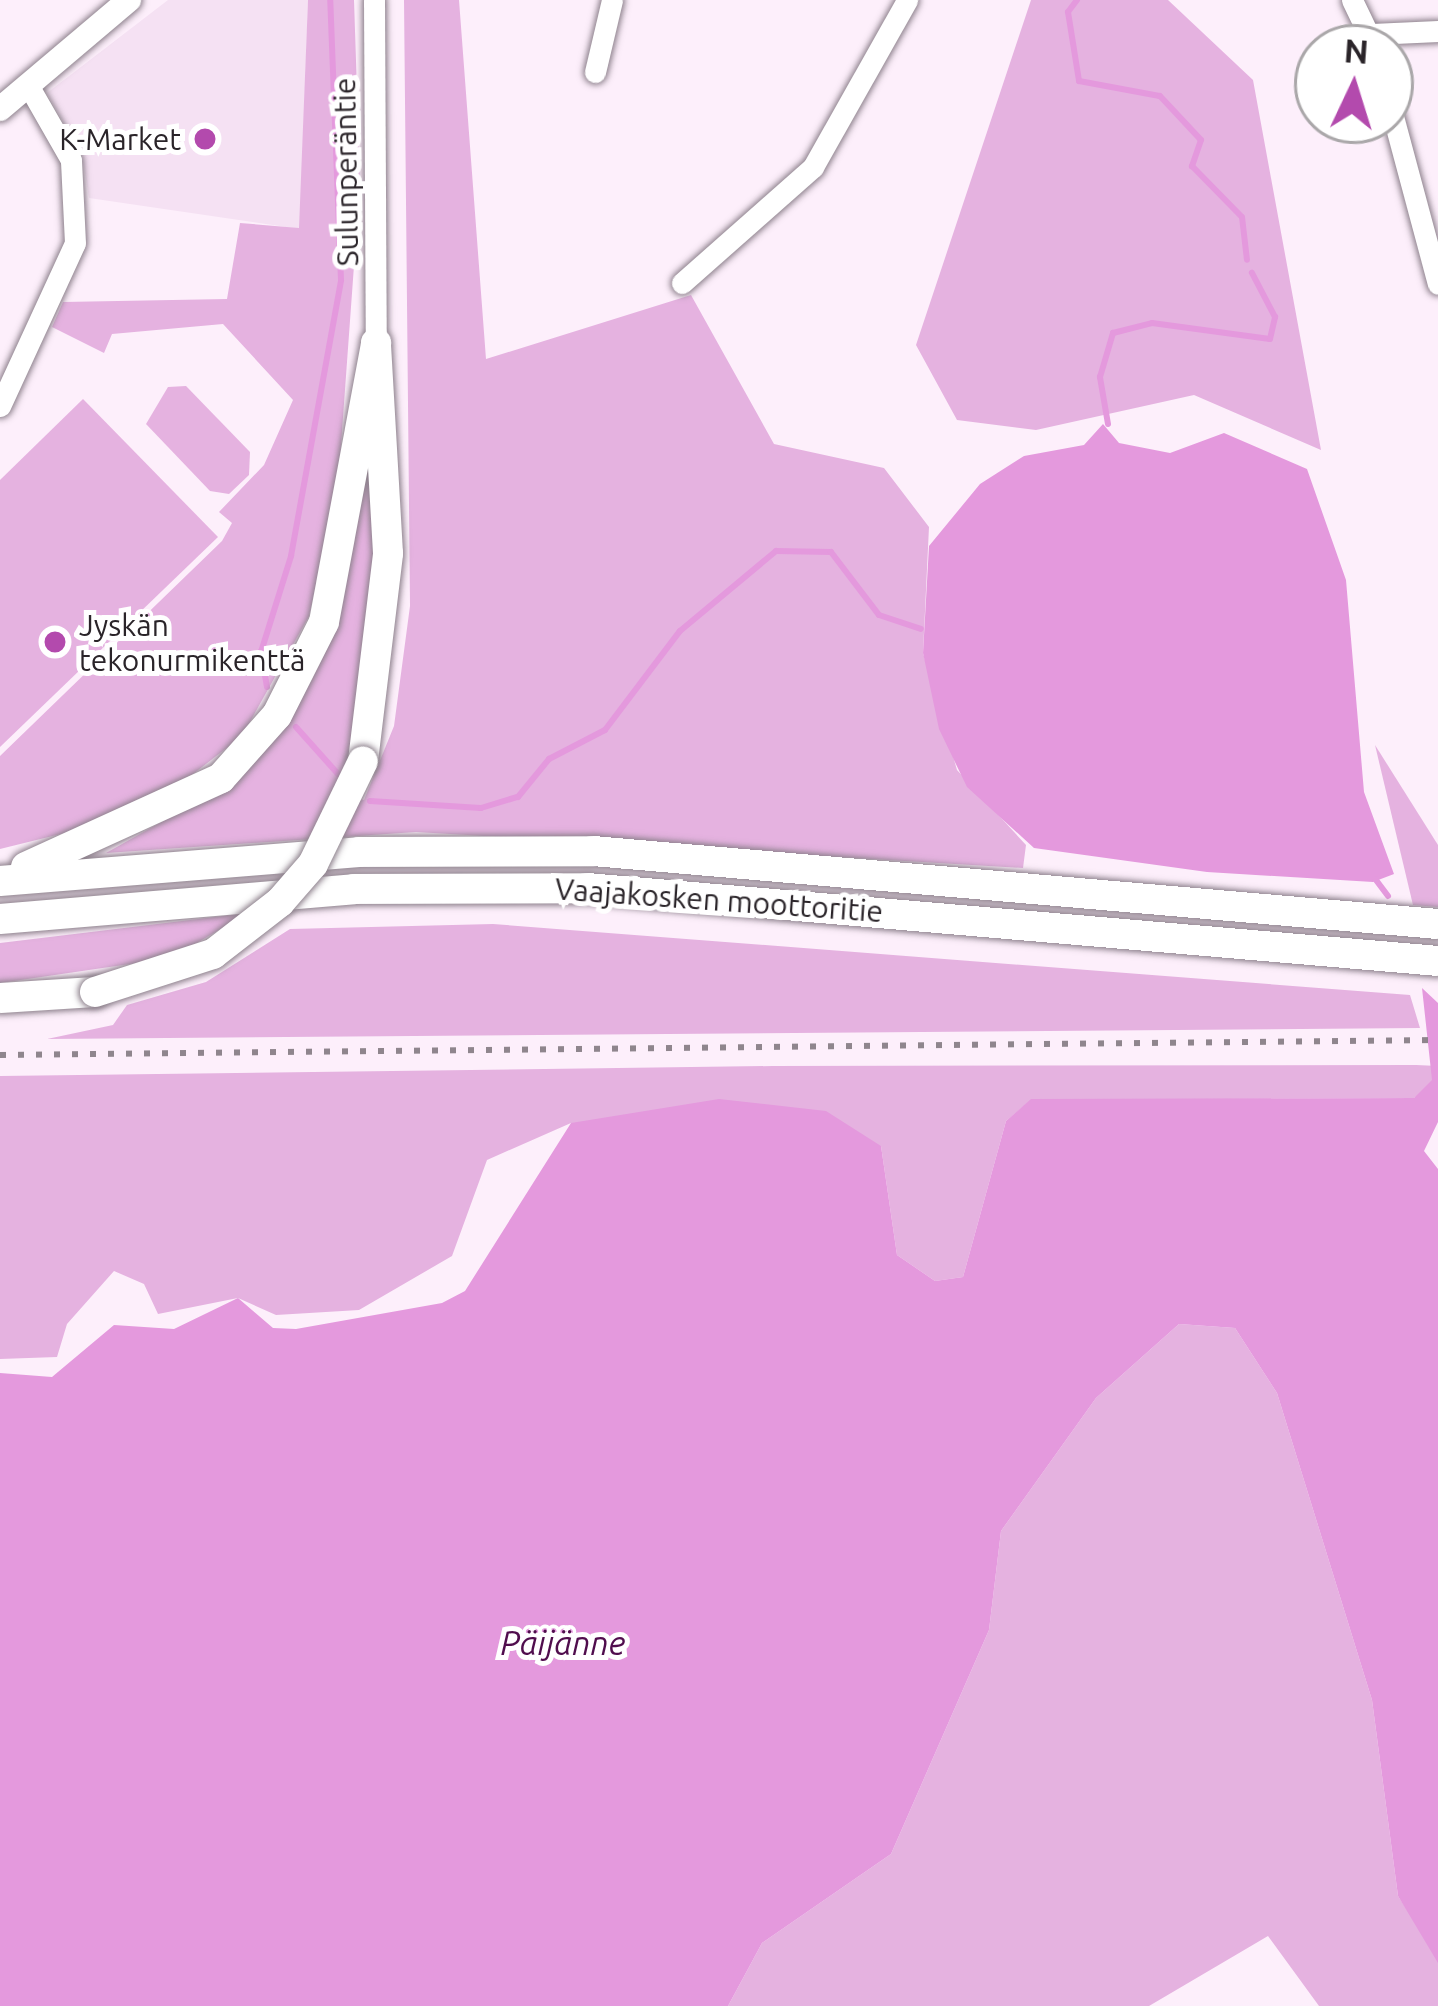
<!DOCTYPE html>
<meta charset="utf-8">
<style>
body{margin:0}
#map{position:relative;width:1438px;height:2006px;overflow:hidden;background:#fdeffb;font-family:Ubuntu,sans-serif}
div>[style]{position:absolute}
.built>*{inset:0;background:#f5e1f3}
.green>*{inset:0;background:#e5b2e0}
.water>*{inset:0;background:#e499dd}
.stream>*{height:6px;margin:-3px;padding:0 3px;transform-origin:3px;border-radius:3px;background:#e499dd}
.roads{filter:drop-shadow(0 0 3px #8e828d) drop-shadow(0 0 3px #8e828d)}
.minor>*{height:21px;margin:-10.5px;padding:0 10.5px;transform-origin:10.5px;border-radius:10.5px;background:#fff}
.major>*{height:24px;margin:-12px;padding:0 12px;transform-origin:12px;border-radius:12px;background:#fff}
.highway>*{height:30px;margin:-15px;padding:0 15px;transform-origin:15px;border-radius:15px;background:#fff}
.rail>*{height:6px;margin-top:-3px;transform-origin:0;background:repeating-linear-gradient(90deg,#8f858d 0 6px,transparent 0 18px)}
.bridges{filter:drop-shadow(0 0 3px #8e828d) drop-shadow(0 0 3px #8e828d)}
.highway-bridge>*{height:30px;margin:-15px;padding:0 15px;transform-origin:15px;border-radius:15px;background:#fff}
.dots>*{width:33px;height:33px;translate:-50% -50%;box-sizing:border-box;border:6px solid #fff;border-radius:50%}
span{translate:-50% -50%;white-space:nowrap;text-align:center;line-height:1.15;-webkit-text-stroke:10px #fff;paint-order:stroke}
.poi-label{font-size:30px;color:#2a2429}
.right{translate:-100% -50%;text-align:right}
.left{translate:0 -50%;text-align:left}
.street-label{font-size:30px;color:#2a2429}
.water-label{font-size:33px;color:#500d4d;font-style:italic}
.north{position:absolute;left:1294px;top:24px;width:120px;height:120px;box-sizing:border-box;background:#fff;border:3px solid #aaa7a9;border-radius:50%;rotate:4deg;font-size:33px;font-weight:700;line-height:48px;text-align:center;color:#2a2429}
.north::after{content:'';display:block;margin:auto;width:42px;height:54px;background:#b34aad;clip-path:polygon(50% 0,100% 100%,50% 72%,0 100%)}
</style>
<div id="map">
<div class="built">
<div style="clip-path:polygon(168px 0,308px 0,300px 229px,89px 198px,82px 155px,47px 93px)"></div>
</div>
<div class="green">
<div style="clip-path:polygon(308px 0,354px 0,360px 183px,338px 486px,309px 616px,242px 736px,193px 774px,93px 826px,0 849px,0 756px,222px 541px,232px 523px,219px 512px,264px 465px,293px 400px,223px 324px,112px 334px,104px 353px,52px 327px,63px 302px,227px 299px,240px 223px,299px 228px)"></div>
<div style="clip-path:polygon(404px 0,459px 0,486px 359px,691px 295px,774px 444px,884px 468px,929px 527px,923px 653px,957px 770px,1026px 845px,1023px 868px,416px 832px,106px 853px,224px 787px,312px 680px,351px 557px,372px 385px,376px 606px,341px 796px,364px 800px,394px 726px,410px 606px)"></div>
<div style="clip-path:polygon(1031px 0,1168px 0,1253px 80px,1321px 450px,1194px 395px,1036px 430px,957px 420px,916px 345px)"></div>
<div style="clip-path:polygon(186px 386px,250px 452px,249px 475px,229px 494px,210px 491px,146px 424px,168px 387px)"></div>
<div style="clip-path:polygon(83px 399px,218px 537px,0 747px,0 480px)"></div>
<div style="clip-path:polygon(1375px 745px,1438px 845px,1438px 907px,1413px 905px)"></div>
<div style="clip-path:polygon(248px 913px,171px 958px,0 983px,0 943px)"></div>
<div style="clip-path:polygon(493px 924px,1410px 995px,1420px 1028px,47px 1039px,113px 1025px,127px 1005px,206px 982px,290px 929px)"></div>
<div style="clip-path:polygon(773px 1066px,1416px 1065px,1438px 1066px,1438px 1082px,1414px 1098px,1031px 1100px,1006px 1121px,963px 1277px,935px 1281px,897px 1255px,881px 1146px,571px 1123px,487px 1160px,452px 1256px,359px 1310px,276px 1315px,238px 1298px,158px 1314px,144px 1284px,114px 1271px,67px 1324px,57px 1357px,0 1359px,0 1076px)"></div>
<div style="clip-path:polygon(1179px 1324px,1235px 1328px,1277px 1393px,1372px 1700px,1398px 1896px,1438px 1957px,1438px 2006px,1319px 2006px,1268px 1936px,1149px 2006px,728px 2006px,762px 1943px,891px 1854px,989px 1630px,1001px 1531px,1096px 1398px)"></div>
</div>
<div class="water">
<div style="clip-path:polygon(1103px 424px,1119px 443px,1170px 453px,1224px 433px,1307px 469px,1346px 580px,1364px 792px,1394px 874px,1373px 882px,1207px 872px,1034px 848px,967px 787px,939px 729px,923px 653px,929px 546px,980px 484px,1024px 456px,1084px 445px)"></div>
<div style="clip-path:polygon(1422px 988px,1438px 1003px,1438px 1122px,1424px 1151px,1438px 1169px,1438px 1963px,1398px 1896px,1372px 1700px,1277px 1393px,1235px 1328px,1179px 1324px,1096px 1398px,1001px 1531px,989px 1630px,891px 1854px,762px 1943px,728px 2006px,0 2006px,0 1373px,52px 1377px,114px 1325px,174px 1329px,238px 1298px,273px 1328px,296px 1329px,442px 1303px,465px 1291px,571px 1123px,719px 1099px,826px 1111px,881px 1146px,897px 1255px,935px 1281px,963px 1277px,1006px 1121px,1031px 1099px,1414px 1098px,1432px 1080px)"></div>
</div>
<div class="stream">
<div style="left:1077px;top:0;width:15px;rotate:127deg"></div>
<div style="left:1068px;top:12px;width:70px;rotate:80.9deg"></div>
<div style="left:1079px;top:81px;width:82px;rotate:10.5deg"></div>
<div style="left:1160px;top:96px;width:60px;rotate:47deg"></div>
<div style="left:1201px;top:140px;width:28px;rotate:109deg"></div>
<div style="left:1192px;top:166px;width:71px;rotate:45.6deg"></div>
<div style="left:1242px;top:217px;width:43px;rotate:83.4deg"></div>
<div style="left:1108px;top:424px;width:48px;rotate:-99.7deg"></div>
<div style="left:1100px;top:377px;width:46px;rotate:-73.5deg"></div>
<div style="left:1113px;top:333px;width:40px;rotate:-14.4deg"></div>
<div style="left:1152px;top:323px;width:119px;rotate:7.7deg"></div>
<div style="left:1270px;top:339px;width:23px;rotate:-77deg"></div>
<div style="left:1275px;top:317px;width:50px;rotate:-117.6deg"></div>
<div style="left:267px;top:687px;width:36px;rotate:-100deg"></div>
<div style="left:261px;top:652px;width:101px;rotate:-72.6deg"></div>
<div style="left:291px;top:556px;width:280px;rotate:-79.7deg"></div>
<div style="left:341px;top:280px;width:280px;rotate:-92.2deg"></div>
<div style="left:296px;top:727px;width:63px;rotate:48.2deg"></div>
<div style="left:370px;top:801px;width:111px;rotate:3.6deg"></div>
<div style="left:481px;top:808px;width:39px;rotate:-17deg"></div>
<div style="left:518px;top:797px;width:49px;rotate:-50.8deg"></div>
<div style="left:549px;top:759px;width:63px;rotate:-27.4deg"></div>
<div style="left:605px;top:730px;width:124px;rotate:-52.9deg"></div>
<div style="left:680px;top:631px;width:125px;rotate:-39.8deg"></div>
<div style="left:776px;top:551px;width:55px;rotate:1deg"></div>
<div style="left:831px;top:552px;width:79px;rotate:52.7deg"></div>
<div style="left:879px;top:615px;width:44px;rotate:18.4deg"></div>
<div style="left:1376px;top:880px;width:20px;rotate:53deg"></div>
</div>
<div class="roads">
<div class="minor">
<div style="left:374px;top:0;width:343px;rotate:89.7deg"></div>
<div style="left:1352px;top:0;width:53px;rotate:64.4deg"></div>
<div style="left:1372px;top:34px;width:66px;rotate:-2.6deg"></div>
<div style="left:595px;top:72px;width:74px;rotate:-76.7deg"></div>
<div style="left:1390px;top:105px;width:185px;rotate:75deg"></div>
<div style="left:682px;top:283px;width:175px;rotate:-41.5deg"></div>
<div style="left:813px;top:167px;width:192px;rotate:-60.6deg"></div>
<div style="left:0;top:406px;width:179px;rotate:-65.3deg"></div>
<div style="left:75px;top:243px;width:83px;rotate:-92.8deg"></div>
<div style="left:71px;top:160px;width:86px;rotate:-119.8deg"></div>
</div>
<div class="major">
<div style="left:0;top:109px;width:169px;rotate:-40.2deg"></div>
</div>
<div class="highway">
<div style="left:363px;top:761px;width:209px;rotate:-83.1deg"></div>
<div style="left:388px;top:553px;width:210px;rotate:-93.3deg"></div>
<div style="left:26px;top:867px;width:214px;rotate:-24.5deg"></div>
<div style="left:221px;top:778px;width:84px;rotate:-48.4deg"></div>
<div style="left:277px;top:715px;width:104px;rotate:-63.2deg"></div>
<div style="left:324px;top:622px;width:284px;rotate:-79.4deg"></div>
<div style="left:0;top:881px;width:360px;rotate:-4.6deg"></div>
<div style="left:359px;top:852px;width:234px;rotate:-0.2deg"></div>
<div style="left:593px;top:851px;width:848px;rotate:4.94deg"></div>
<div style="left:0;top:919px;width:355px;rotate:-4.8deg"></div>
<div style="left:354px;top:889px;width:233px;rotate:-0.2deg"></div>
<div style="left:587px;top:888px;width:854px;rotate:4.9deg"></div>
<div style="left:0;top:998px;width:95px;rotate:-3.6deg"></div>
</div>
</div>
<div class="rail">
<div style="left:0;top:1055px;width:1438px;rotate:-0.6deg"></div>
</div>
<div class="bridges">
<div class="highway-bridge">
<div style="left:95px;top:992px;width:124px;rotate:-17.9deg"></div>
<div style="left:213px;top:954px;width:85px;rotate:-37.8deg"></div>
<div style="left:280px;top:902px;width:50px;rotate:-49deg"></div>
<div style="left:313px;top:864px;width:114px;rotate:-64.1deg"></div>
</div>
</div>
<div class="dots">
<div style="left:205px;top:139px;background:#b34aad"></div>
<div style="left:55px;top:642px;background:#b34aad"></div>
</div>
<div class="poi-label">
<span class="right" style="left:181px;top:139px">K-Market</span>
<span class="left" style="left:79px;top:642px">Jyskän<br>tekonurmikenttä</span>
</div>
<div class="street-label">
<span style="left:346px;top:172px;rotate:-91deg">Sulunperäntie</span>
<span style="left:719px;top:900px;rotate:4deg">Vaajakosken moottoritie</span>
</div>
<div class="water-label">
<span style="left:563px;top:1643px">Päijänne</span>
</div>
<div class="north">N</div>
</div>
